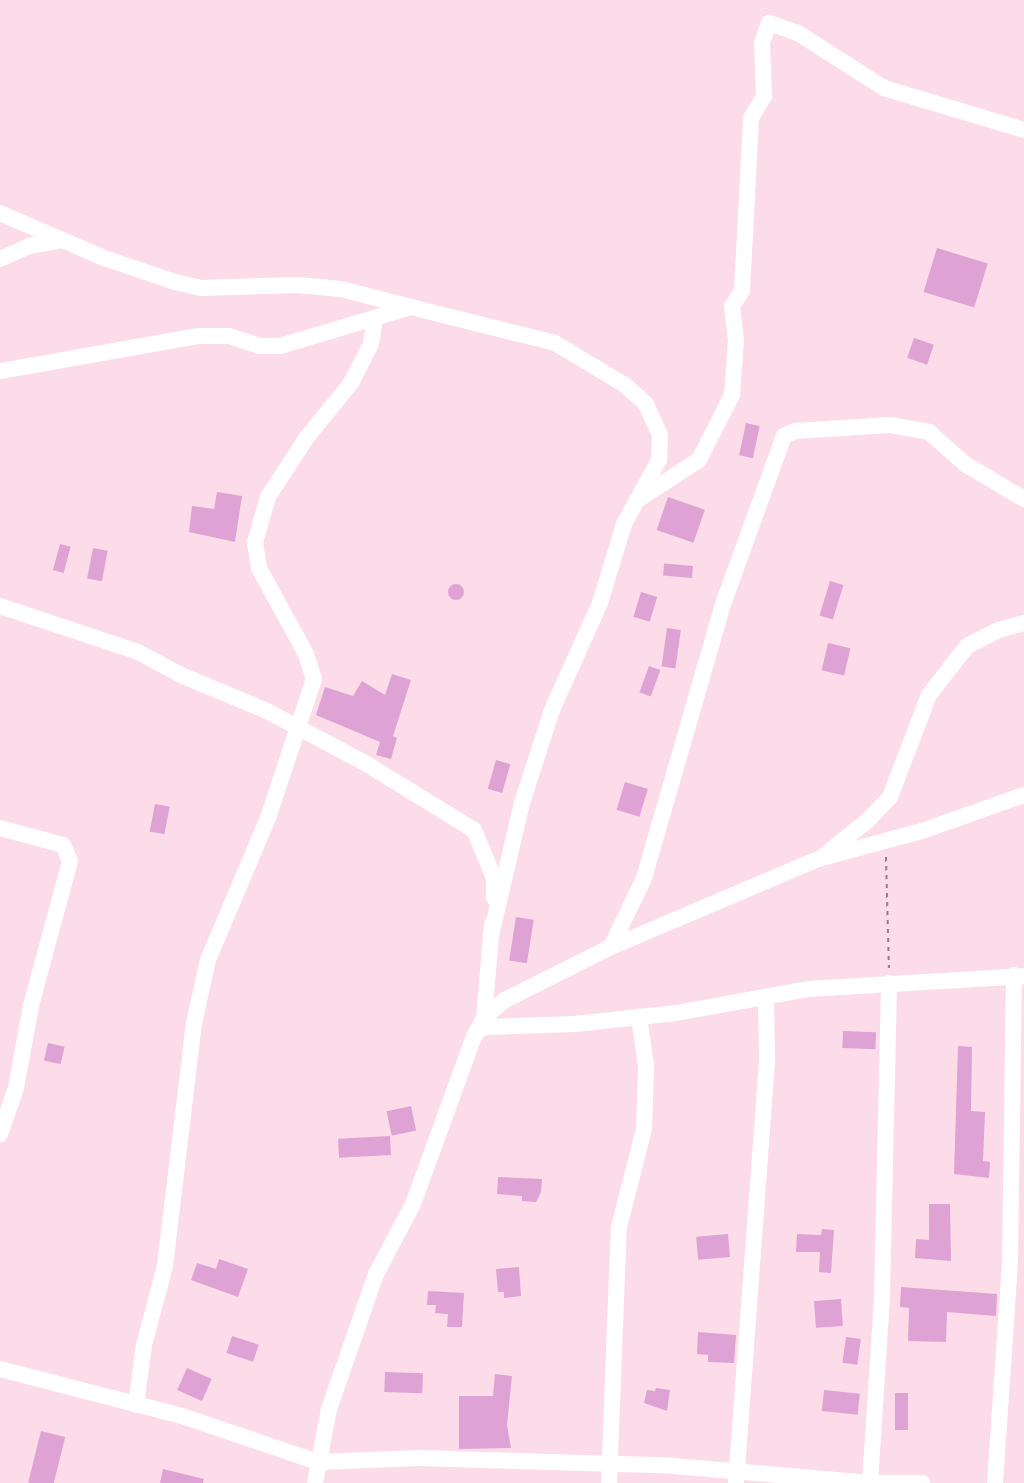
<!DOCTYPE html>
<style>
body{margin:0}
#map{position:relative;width:1024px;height:1483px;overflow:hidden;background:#fcdce8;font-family:Montserrat,sans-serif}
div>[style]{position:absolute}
.building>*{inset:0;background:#dea2d5;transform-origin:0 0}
.round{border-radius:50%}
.path>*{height:2px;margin-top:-1px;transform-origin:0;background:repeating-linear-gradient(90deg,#987b87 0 4.5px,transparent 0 9px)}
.street>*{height:16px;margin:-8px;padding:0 8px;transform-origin:8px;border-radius:8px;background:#fff}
span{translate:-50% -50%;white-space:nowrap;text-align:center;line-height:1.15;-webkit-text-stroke:5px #fcdce8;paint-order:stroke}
</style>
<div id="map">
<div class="building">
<div style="left:937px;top:248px;width:53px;height:46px;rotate:17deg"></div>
<div style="left:914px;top:338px;width:21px;height:21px;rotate:19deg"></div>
<div style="left:746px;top:423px;width:14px;height:33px;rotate:12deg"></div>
<div style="clip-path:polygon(217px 492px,242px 496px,235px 542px,189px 532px,192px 506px,214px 509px)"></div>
<div style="left:668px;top:497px;width:39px;height:35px;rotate:19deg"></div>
<div style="left:60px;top:544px;width:11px;height:27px;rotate:15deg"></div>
<div style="left:93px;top:548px;width:15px;height:31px;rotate:11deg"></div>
<div style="left:693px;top:566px;width:12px;height:29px;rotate:95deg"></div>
<div style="left:830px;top:581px;width:14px;height:36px;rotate:17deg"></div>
<div class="round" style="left:448px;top:584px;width:16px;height:16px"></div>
<div style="left:641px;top:592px;width:17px;height:26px;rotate:17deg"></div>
<div style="left:667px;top:628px;width:14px;height:39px;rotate:8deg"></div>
<div style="left:828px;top:643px;width:23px;height:28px;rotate:13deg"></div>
<div style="left:649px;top:666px;width:12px;height:28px;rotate:20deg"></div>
<div style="clip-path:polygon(392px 674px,411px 680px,393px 736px,397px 738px,391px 759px,376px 755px,380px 742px,316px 715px,325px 687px,353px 696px,362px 681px,385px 695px)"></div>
<div style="left:496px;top:760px;width:15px;height:30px;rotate:16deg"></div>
<div style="left:625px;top:782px;width:24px;height:29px;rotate:17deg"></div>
<div style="left:155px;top:804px;width:15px;height:28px;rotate:11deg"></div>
<div style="left:516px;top:917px;width:18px;height:44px;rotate:9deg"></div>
<div style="left:843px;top:1031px;width:33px;height:17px;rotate:2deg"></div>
<div style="left:48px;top:1043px;width:17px;height:18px;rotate:13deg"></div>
<div style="clip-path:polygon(958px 1046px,972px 1047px,971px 1111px,985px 1112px,983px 1161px,990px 1162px,989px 1178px,954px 1174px)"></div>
<div style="left:411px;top:1106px;width:25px;height:25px;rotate:78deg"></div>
<div style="left:390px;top:1136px;width:19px;height:52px;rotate:87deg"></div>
<div style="clip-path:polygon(498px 1177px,542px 1179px,541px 1192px,536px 1202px,522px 1201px,522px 1196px,497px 1194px)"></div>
<div style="clip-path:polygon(929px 1204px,950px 1204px,951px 1261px,915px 1258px,916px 1239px,929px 1240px)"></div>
<div style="clip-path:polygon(822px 1229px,834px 1230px,831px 1273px,819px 1272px,820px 1252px,796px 1252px,797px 1234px,821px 1235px)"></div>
<div style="left:728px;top:1234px;width:23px;height:32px;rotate:85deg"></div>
<div style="clip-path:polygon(219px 1259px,248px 1269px,238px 1297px,191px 1280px,197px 1263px,216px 1269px)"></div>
<div style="clip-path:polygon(519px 1267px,521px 1296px,504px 1298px,504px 1292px,498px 1292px,496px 1269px)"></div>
<div style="clip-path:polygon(901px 1287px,997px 1294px,996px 1316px,947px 1312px,946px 1342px,908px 1341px,909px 1308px,900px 1307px)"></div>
<div style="clip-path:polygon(428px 1291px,464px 1293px,462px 1327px,447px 1327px,448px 1314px,435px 1313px,436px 1305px,427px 1305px)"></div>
<div style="left:841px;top:1299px;width:27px;height:27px;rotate:86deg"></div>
<div style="clip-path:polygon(698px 1332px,736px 1335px,734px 1363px,708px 1362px,708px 1355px,697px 1354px)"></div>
<div style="left:232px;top:1336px;width:28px;height:18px;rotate:18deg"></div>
<div style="left:846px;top:1337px;width:15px;height:26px;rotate:8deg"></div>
<div style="left:187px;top:1368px;width:27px;height:24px;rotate:24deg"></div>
<div style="left:385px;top:1372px;width:38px;height:20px;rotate:2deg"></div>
<div style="clip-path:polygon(495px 1374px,512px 1376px,507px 1425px,511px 1448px,459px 1449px,459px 1396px,493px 1396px)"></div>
<div style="clip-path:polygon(656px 1388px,670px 1390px,667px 1411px,644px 1403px,647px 1390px,655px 1391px)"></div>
<div style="left:824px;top:1390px;width:36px;height:21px;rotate:6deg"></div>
<div style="left:895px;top:1393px;width:13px;height:37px"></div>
<div style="left:41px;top:1431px;width:25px;height:53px;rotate:14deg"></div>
<div style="clip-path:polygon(163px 1469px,204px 1479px,203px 1483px,160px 1483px)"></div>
</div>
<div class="path">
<div style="left:886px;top:857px;width:111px;rotate:88.5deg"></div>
</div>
<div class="street">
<div style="left:0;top:213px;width:113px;rotate:23.4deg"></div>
<div style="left:104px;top:258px;width:75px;rotate:18.7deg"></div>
<div style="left:175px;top:282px;width:28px;rotate:13deg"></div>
<div style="left:202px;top:288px;width:96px;rotate:-1.8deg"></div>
<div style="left:298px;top:285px;width:43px;rotate:5.3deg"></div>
<div style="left:341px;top:289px;width:72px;rotate:14.4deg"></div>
<div style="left:0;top:259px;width:32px;rotate:-24deg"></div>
<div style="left:29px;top:246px;width:34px;rotate:-10deg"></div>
<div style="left:0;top:371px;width:202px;rotate:-10deg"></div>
<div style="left:199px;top:336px;width:30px"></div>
<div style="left:229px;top:336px;width:33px;rotate:18deg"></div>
<div style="left:260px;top:346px;width:20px"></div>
<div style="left:280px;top:346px;width:137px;rotate:-16.6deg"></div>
<div style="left:411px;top:307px;width:148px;rotate:14deg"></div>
<div style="left:555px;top:343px;width:82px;rotate:31deg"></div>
<div style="left:625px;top:385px;width:28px;rotate:42deg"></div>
<div style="left:646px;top:404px;width:34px;rotate:66deg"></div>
<div style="left:660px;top:435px;width:25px;rotate:92deg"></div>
<div style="left:659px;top:460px;width:73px;rotate:118.7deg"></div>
<div style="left:624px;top:524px;width:83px;rotate:106.9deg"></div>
<div style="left:600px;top:603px;width:117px;rotate:114.2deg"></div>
<div style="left:552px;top:710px;width:98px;rotate:107.9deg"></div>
<div style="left:522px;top:803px;width:136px;rotate:103.2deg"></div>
<div style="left:636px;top:501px;width:75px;rotate:-33.1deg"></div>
<div style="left:699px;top:460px;width:73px;rotate:-63.1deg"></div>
<div style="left:732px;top:395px;width:55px;rotate:-85.8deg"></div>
<div style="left:736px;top:340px;width:34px;rotate:-97deg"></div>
<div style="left:732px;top:306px;width:18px;rotate:-56deg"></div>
<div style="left:742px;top:291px;width:173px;rotate:-87deg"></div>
<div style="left:751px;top:118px;width:26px;rotate:-59deg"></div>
<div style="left:764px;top:96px;width:53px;rotate:-92.2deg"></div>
<div style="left:762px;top:43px;width:21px;rotate:-71deg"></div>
<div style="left:769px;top:23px;width:31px;rotate:19deg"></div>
<div style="left:798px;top:33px;width:102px;rotate:32.6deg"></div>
<div style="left:884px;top:88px;width:146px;rotate:16.7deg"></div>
<div style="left:0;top:606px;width:145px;rotate:18.4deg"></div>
<div style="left:138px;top:652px;width:51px;rotate:28.1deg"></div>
<div style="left:183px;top:676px;width:89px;rotate:22.5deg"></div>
<div style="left:265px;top:710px;width:113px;rotate:27.9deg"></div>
<div style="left:365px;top:763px;width:128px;rotate:31.6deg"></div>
<div style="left:474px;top:830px;width:52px;rotate:67.4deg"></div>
<div style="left:494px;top:878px;width:20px;rotate:90deg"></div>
<div style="left:0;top:828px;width:65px;rotate:15.1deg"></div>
<div style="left:63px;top:845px;width:17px;rotate:66deg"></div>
<div style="left:70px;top:861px;width:150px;rotate:105.1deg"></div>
<div style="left:31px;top:1006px;width:83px;rotate:100.4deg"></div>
<div style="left:16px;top:1088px;width:49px;rotate:109.2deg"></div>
<div style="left:825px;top:857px;width:104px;rotate:-15.1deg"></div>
<div style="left:925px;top:830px;width:105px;rotate:-19.5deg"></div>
<div style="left:611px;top:947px;width:76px;rotate:-64.4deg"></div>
<div style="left:644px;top:878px;width:282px;rotate:-73.9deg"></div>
<div style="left:722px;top:607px;width:182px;rotate:-70.1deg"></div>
<div style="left:784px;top:436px;width:12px;rotate:-24deg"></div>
<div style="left:795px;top:431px;width:95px;rotate:-3.6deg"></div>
<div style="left:890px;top:425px;width:40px;rotate:10deg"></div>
<div style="left:929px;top:432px;width:48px;rotate:41.6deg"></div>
<div style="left:965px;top:464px;width:69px;rotate:30.7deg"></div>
<div style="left:484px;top:1018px;width:94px;rotate:-85.1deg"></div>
<div style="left:474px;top:1036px;width:11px;rotate:-49deg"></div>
<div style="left:481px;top:1028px;width:8px;rotate:-7deg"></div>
<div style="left:489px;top:1027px;width:86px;rotate:-2deg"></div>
<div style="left:575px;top:1024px;width:102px;rotate:-6.2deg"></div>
<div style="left:676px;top:1013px;width:134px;rotate:-10.3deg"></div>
<div style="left:808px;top:989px;width:216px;rotate:-3.4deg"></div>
<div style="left:0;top:1369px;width:191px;rotate:14.5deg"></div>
<div style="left:185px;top:1417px;width:140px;rotate:18.7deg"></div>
<div style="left:318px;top:1462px;width:101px;rotate:-2.3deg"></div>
<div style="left:419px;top:1458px;width:243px;rotate:1.7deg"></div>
<div style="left:662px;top:1465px;width:209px;rotate:4.9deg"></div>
<div style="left:136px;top:1405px;width:61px;rotate:-82.4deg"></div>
<div style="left:144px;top:1345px;width:82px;rotate:-75.1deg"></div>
<div style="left:165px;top:1266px;width:245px;rotate:-83.2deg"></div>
<div style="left:194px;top:1023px;width:65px;rotate:-77.5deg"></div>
<div style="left:208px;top:960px;width:154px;rotate:-67.1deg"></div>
<div style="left:268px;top:818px;width:146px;rotate:-71.7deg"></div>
<div style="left:314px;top:679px;width:26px;rotate:-108deg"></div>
<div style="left:306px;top:654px;width:98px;rotate:-118.7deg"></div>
<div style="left:259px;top:568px;width:26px;rotate:-99deg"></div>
<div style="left:255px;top:542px;width:47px;rotate:-73.9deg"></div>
<div style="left:268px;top:497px;width:72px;rotate:-57deg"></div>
<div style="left:307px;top:437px;width:70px;rotate:-50.8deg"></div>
<div style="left:351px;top:383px;width:44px;rotate:-62.9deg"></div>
<div style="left:371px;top:344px;width:25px;rotate:-81deg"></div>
<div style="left:315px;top:1483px;width:75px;rotate:-79.3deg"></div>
<div style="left:329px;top:1409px;width:143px;rotate:-70.8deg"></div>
<div style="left:376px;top:1274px;width:79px;rotate:-62.1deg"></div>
<div style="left:413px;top:1204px;width:179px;rotate:-70deg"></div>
<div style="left:474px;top:1036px;width:21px;rotate:-61deg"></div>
<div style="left:484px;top:1018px;width:28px;rotate:-41deg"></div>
<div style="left:505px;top:1000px;width:119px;rotate:-26.6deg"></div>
<div style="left:611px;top:947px;width:228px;rotate:-23deg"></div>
<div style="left:821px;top:858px;width:59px;rotate:-38.8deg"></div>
<div style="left:867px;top:821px;width:33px;rotate:-46deg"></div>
<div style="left:890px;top:797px;width:109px;rotate:-69.1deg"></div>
<div style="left:929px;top:695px;width:62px;rotate:-52.2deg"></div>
<div style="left:967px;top:646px;width:36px;rotate:-27deg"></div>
<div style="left:999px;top:630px;width:26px;rotate:-16deg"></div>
<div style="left:609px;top:1483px;width:256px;rotate:-87.8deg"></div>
<div style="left:619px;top:1227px;width:101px;rotate:-75.7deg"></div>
<div style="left:644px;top:1129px;width:29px;rotate:-88deg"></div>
<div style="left:645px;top:1100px;width:35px;rotate:-88deg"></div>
<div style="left:646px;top:1065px;width:49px;rotate:-98.3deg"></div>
<div style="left:736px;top:1483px;width:427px;rotate:-85.8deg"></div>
<div style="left:767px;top:1057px;width:59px;rotate:-91deg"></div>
<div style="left:870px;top:1483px;width:188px;rotate:-86.3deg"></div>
<div style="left:882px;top:1295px;width:312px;rotate:-88.7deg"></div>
<div style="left:871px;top:1483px;width:51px"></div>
<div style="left:995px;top:1483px;width:222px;rotate:-86.1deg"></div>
<div style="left:1010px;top:1262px;width:287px;rotate:-89.2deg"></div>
</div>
</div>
